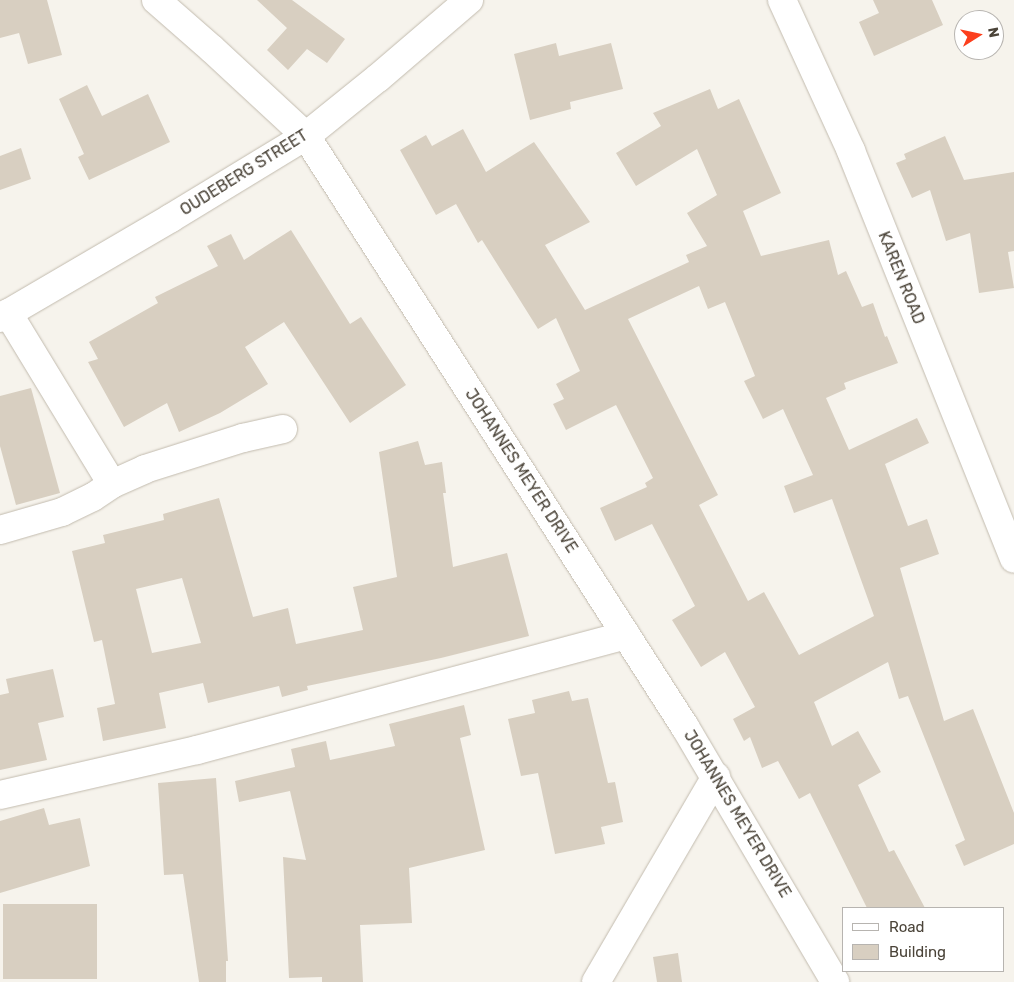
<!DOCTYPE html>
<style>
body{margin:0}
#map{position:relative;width:1014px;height:982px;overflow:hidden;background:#f6f3ec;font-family:Rubik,sans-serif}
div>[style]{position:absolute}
.building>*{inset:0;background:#d8cfc1;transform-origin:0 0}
.roads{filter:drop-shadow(0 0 1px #c2bbae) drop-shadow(0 0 1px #c2bbae)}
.street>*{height:28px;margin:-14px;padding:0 14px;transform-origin:14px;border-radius:14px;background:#fff}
span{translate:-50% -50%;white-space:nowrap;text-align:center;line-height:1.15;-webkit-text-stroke:4px #fff;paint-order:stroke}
.street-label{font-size:16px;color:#4b4439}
.legend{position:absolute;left:842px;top:907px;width:162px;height:65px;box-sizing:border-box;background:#fff;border:1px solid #b7b4b0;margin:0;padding:6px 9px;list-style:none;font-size:15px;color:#4b4439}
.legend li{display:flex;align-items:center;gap:10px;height:25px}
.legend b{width:25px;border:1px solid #b7b4b0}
.north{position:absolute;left:954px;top:10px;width:50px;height:50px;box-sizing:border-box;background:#fff;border:1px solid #b7b4b0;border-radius:50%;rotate:80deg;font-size:14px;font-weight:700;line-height:20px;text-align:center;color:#4b4439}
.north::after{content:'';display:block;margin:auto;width:18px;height:22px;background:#fc3f1d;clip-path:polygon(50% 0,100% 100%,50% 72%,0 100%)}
</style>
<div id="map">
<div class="building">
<div style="clip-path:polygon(0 0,47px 0,62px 55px,28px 64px,19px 33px,0 38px)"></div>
<div style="clip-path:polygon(257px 0,292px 0,345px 39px,327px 63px,307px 49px,288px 70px,267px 50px,287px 28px)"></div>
<div style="clip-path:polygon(873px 0,932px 0,943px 25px,874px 56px,859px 22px,879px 13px)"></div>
<div style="clip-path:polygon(556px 43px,559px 56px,611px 43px,623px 89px,570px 102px,571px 109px,530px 120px,514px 54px)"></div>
<div style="clip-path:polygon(87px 85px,102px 116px,148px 94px,170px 142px,89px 180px,78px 157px,84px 154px,59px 99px)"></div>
<div style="clip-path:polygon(evenodd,710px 89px,718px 109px,739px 99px,781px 193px,743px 211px,761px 256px,829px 240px,838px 275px,846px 271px,862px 307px,873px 303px,885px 337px,887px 336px,898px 363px,844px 383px,846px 389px,826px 398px,849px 450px,917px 418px,929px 443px,885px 464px,908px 526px,927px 519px,939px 554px,900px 568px,944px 721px,973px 709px,1014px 813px,1014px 844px,964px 866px,955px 845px,965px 840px,908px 696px,899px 699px,888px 662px,814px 702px,832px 746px,858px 731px,881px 772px,858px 785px,889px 852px,894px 850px,925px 908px,867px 908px,810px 793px,799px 799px,778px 761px,762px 768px,750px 737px,744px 741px,733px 719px,755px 707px,725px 652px,701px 667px,672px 620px,695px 606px,652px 524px,615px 541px,600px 508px,647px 487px,645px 483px,653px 478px,616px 405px,566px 430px,553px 404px,564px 399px,556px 384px,580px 371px,556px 318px,538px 329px,482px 240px,478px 243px,456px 204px,436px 215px,400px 150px,426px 135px,432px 146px,463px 129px,486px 172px,534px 142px,590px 222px,545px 245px,585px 310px,689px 262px,686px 255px,707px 246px,687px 213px,717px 195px,697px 149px,636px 186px,616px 153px,661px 126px,653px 113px,710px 89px,699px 286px,708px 309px,725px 302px,755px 376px,744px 381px,763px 419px,783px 409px,813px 475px,784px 486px,794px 513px,832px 499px,874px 616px,799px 655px,764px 592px,748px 601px,699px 505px,718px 495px,628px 319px,699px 286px)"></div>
<div style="clip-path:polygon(945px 136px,964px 180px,1014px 172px,1014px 251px,1008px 252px,1014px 288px,979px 293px,970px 233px,946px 241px,930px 190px,912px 198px,896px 163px,906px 159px,904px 154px)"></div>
<div style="clip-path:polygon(21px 148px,31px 179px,0 190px,0 156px)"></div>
<div style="clip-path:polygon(291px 230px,350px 324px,361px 317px,406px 385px,350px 423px,284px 322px,245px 347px,268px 384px,220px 413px,179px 432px,167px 403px,124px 427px,88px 362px,98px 359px,89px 342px,158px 303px,155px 297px,218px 266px,207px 246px,231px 234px,244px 260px)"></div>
<div style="clip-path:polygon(31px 388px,60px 493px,16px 505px,0 446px,0 396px)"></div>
<div style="clip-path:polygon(evenodd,418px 441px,425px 465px,442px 462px,446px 493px,443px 493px,453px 567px,507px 553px,529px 636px,441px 658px,307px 686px,308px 690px,282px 697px,279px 686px,208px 703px,203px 683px,159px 693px,166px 728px,103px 741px,97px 708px,115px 704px,102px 640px,94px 642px,72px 551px,105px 543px,103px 535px,164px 520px,163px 514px,219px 498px,253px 617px,288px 608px,296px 644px,363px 630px,353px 587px,397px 577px,379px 452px,418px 441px,182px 578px,201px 643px,152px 653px,136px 589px,182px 578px)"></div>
<div style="clip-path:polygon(53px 669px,64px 717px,38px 723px,47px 760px,0 770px,0 695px,9px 693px,6px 679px)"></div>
<div style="clip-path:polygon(569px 691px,572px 701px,588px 698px,608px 783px,615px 782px,623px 822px,601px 827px,605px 844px,555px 854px,538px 773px,521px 776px,508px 719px,535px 713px,532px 700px)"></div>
<div style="clip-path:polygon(464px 705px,471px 735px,460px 738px,485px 850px,409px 868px,412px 923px,360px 925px,363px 982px,322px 982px,322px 977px,289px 978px,283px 857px,306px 860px,290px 791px,239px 802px,235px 781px,295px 767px,291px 749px,326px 741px,330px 760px,395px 746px,389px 724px)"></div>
<div style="clip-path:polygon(216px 778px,228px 961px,226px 961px,226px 982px,199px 982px,183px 874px,164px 875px,158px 783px)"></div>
<div style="clip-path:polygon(44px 808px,49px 825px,80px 818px,90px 866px,0 893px,0 821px)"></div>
<div style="left:97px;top:904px;width:75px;height:94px;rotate:90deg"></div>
<div style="clip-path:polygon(678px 953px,682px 982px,657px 982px,653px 957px)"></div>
</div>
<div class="roads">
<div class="street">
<div style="left:156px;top:0;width:74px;rotate:41.2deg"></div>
<div style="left:212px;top:49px;width:128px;rotate:42.8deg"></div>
<div style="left:306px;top:136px;width:702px;rotate:57.33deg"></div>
<div style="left:685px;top:727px;width:296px;rotate:59.5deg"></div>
<div style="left:782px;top:0;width:166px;rotate:65.4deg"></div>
<div style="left:851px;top:151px;width:439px;rotate:68.2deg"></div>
<div style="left:8px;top:313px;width:200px;rotate:58.7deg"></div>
<div style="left:0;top:318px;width:198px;rotate:-30.3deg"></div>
<div style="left:171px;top:218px;width:158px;rotate:-31.3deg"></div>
<div style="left:306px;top:136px;width:92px;rotate:-38.9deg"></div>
<div style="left:378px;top:78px;width:120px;rotate:-40.6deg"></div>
<div style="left:0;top:530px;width:65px;rotate:-16.2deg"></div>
<div style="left:62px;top:512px;width:34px;rotate:-26deg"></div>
<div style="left:93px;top:497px;width:23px;rotate:-34deg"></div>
<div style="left:112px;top:484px;width:36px;rotate:-24deg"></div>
<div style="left:145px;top:469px;width:103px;rotate:-17.6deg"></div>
<div style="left:243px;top:438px;width:41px;rotate:-12.7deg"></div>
<div style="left:0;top:795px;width:202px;rotate:-12.9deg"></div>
<div style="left:197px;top:750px;width:444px;rotate:-15deg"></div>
<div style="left:596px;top:982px;width:238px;rotate:-59.7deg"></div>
</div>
</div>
<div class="street-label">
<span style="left:244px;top:173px;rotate:-32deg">OUDEBERG STREET</span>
<span style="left:901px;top:278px;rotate:68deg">KAREN ROAD</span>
<span style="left:521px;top:471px;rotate:57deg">JOHANNES MEYER DRIVE</span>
<span style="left:737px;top:814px;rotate:59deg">JOHANNES MEYER DRIVE</span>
</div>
<ul class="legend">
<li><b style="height:6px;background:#fff"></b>Road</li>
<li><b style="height:14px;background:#d8cfc1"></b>Building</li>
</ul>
<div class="north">N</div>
</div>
